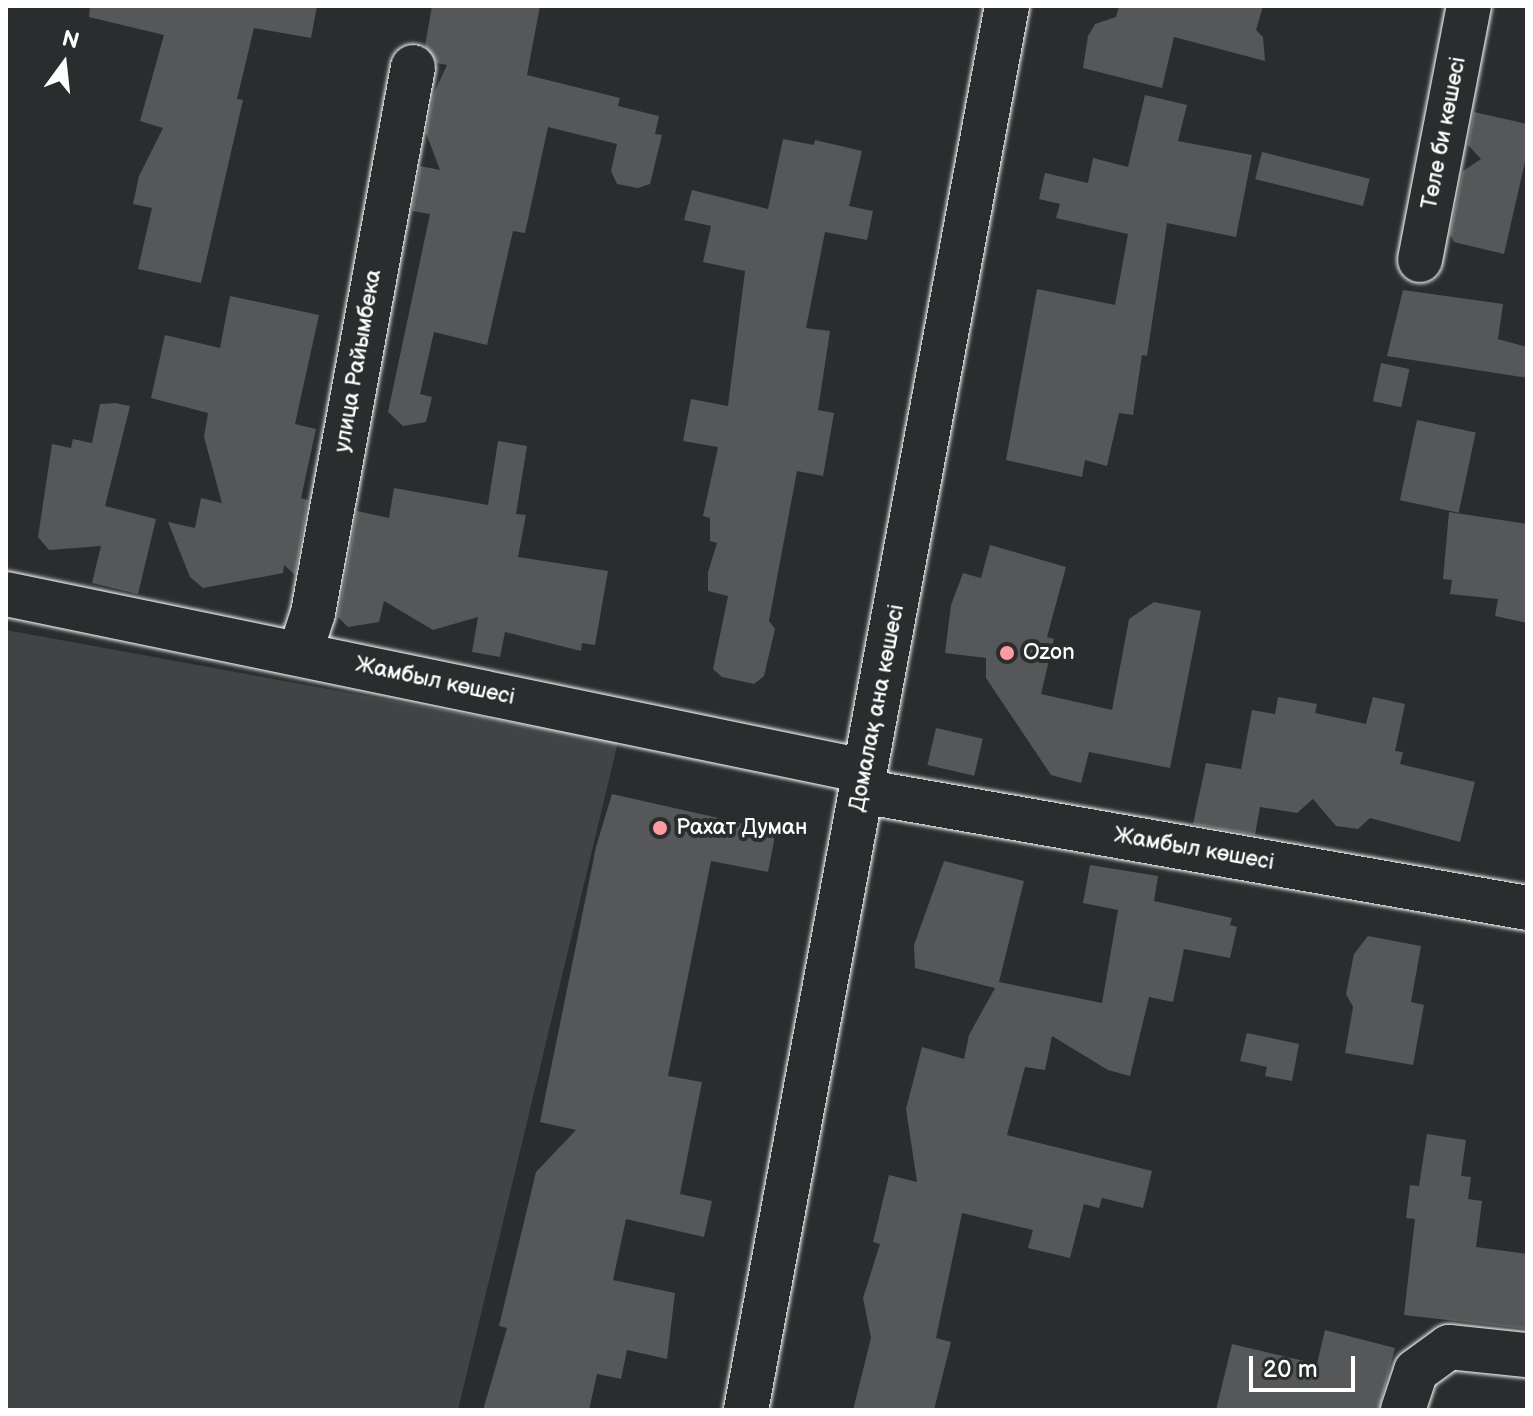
<!DOCTYPE html>
<meta charset="utf-8">
<style>
body{margin:0}
#map{position:relative;width:1533px;height:1416px;overflow:hidden;background:#2a2d2e;font-family:"Balsamiq Sans",sans-serif}
div>[style]{position:absolute}
.green>*{inset:0;background:#414445}
.building>*{inset:0;background:#555758;transform-origin:0 0}
.roads{filter:drop-shadow(0 0 2px #fff) drop-shadow(0 0 2px #fff)}
.minor>*{height:44px;margin:-22px;padding:0 22px;transform-origin:22px;border-radius:22px;background:#2a2d2e}
.dots>*{width:22px;height:22px;translate:-50% -50%;box-sizing:border-box;border:4px solid #2a2d2e;border-radius:50%}
span{translate:-50% -50%;white-space:nowrap;text-align:center;line-height:1.15;-webkit-text-stroke:8px #2a2d2e;paint-order:stroke}
.street-label{font-size:22px;color:#fff}
.poi-label{font-size:22px;color:#fff}
.left{translate:0 -50%;text-align:left}
.frame{position:absolute;inset:0;border:8px solid #fff;pointer-events:none}
.north{position:absolute;left:24px;top:24px;width:80px;height:80px;-webkit-text-stroke:6px #2a2d2e;paint-order:stroke;rotate:15deg;font-size:22px;font-weight:700;line-height:32px;text-align:center;color:#fff}
.north::after{content:'';display:block;margin:auto;width:28px;height:36px;background:#fff;clip-path:polygon(50% 0,100% 100%,50% 72%,0 100%)}
.scale{position:absolute;left:1249px;top:1356px;width:106px;height:36px;box-sizing:border-box;border:4px solid #fff;border-top:0;padding-left:10px;font-size:24px;line-height:28px;white-space:nowrap;color:#fff;-webkit-text-stroke:6px #2a2d2e;paint-order:stroke}
</style>
<div id="map">
<div class="green">
<div style="clip-path:polygon(6px 630px,618px 742px,458px 1410px,6px 1410px)"></div>
</div>
<div class="building">
<div style="clip-path:polygon(90px 6px,317px 6px,311px 38px,254px 28px,237px 99px,243px 100px,201px 283px,138px 269px,152px 208px,133px 204px,139px 176px,163px 128px,140px 121px,164px 35px,89px 17px)"></div>
<div style="clip-path:polygon(432px 6px,540px 6px,527px 75px,620px 98px,618px 106px,659px 116px,655px 134px,662px 135px,650px 184px,638px 188px,617px 184px,611px 171px,617px 144px,548px 127px,525px 233px,513px 231px,487px 345px,434px 332px,420px 394px,432px 397px,426px 422px,403px 426px,388px 412px,430px 214px,412px 211px,420px 166px,440px 170px,426px 133px,434px 93px,447px 65px,437px 63px,425px 46px)"></div>
<div style="clip-path:polygon(1119px 6px,1263px 6px,1256px 30px,1263px 37px,1265px 61px,1174px 37px,1162px 88px,1083px 68px,1088px 36px,1095px 24px,1116px 17px)"></div>
<div style="clip-path:polygon(1145px 95px,1187px 105px,1178px 141px,1252px 155px,1236px 237px,1167px 223px,1147px 356px,1142px 355px,1133px 415px,1119px 413px,1107px 466px,1085px 460px,1082px 477px,1006px 460px,1037px 289px,1115px 305px,1128px 234px,1056px 218px,1060px 204px,1039px 199px,1045px 173px,1088px 183px,1093px 158px,1128px 167px)"></div>
<div style="clip-path:polygon(1474px 112px,1527px 124px,1527px 153px,1504px 254px,1454px 242px,1450px 234px,1463px 171px,1481px 159px,1468px 145px)"></div>
<div style="clip-path:polygon(783px 139px,814px 145px,815px 140px,862px 151px,849px 206px,873px 211px,867px 240px,825px 232px,806px 328px,830px 331px,818px 410px,834px 413px,823px 476px,797px 471px,769px 621px,775px 629px,764px 676px,754px 684px,722px 677px,713px 669px,728px 596px,708px 591px,708px 572px,717px 543px,710px 541px,710px 518px,703px 516px,718px 447px,683px 441px,691px 399px,728px 406px,745px 271px,703px 262px,711px 226px,684px 220px,692px 190px,768px 209px)"></div>
<div style="left:1262px;top:152px;width:111px;height:28px;rotate:14deg"></div>
<div style="clip-path:polygon(1403px 290px,1503px 304px,1498px 339px,1527px 347px,1527px 378px,1387px 356px)"></div>
<div style="clip-path:polygon(230px 296px,319px 315px,295px 424px,316px 429px,301px 498px,308px 500px,295px 575px,284px 565px,283px 573px,203px 588px,190px 577px,168px 522px,195px 528px,201px 498px,222px 503px,204px 437px,208px 413px,151px 398px,165px 335px,220px 348px)"></div>
<div style="left:1381px;top:363px;width:29px;height:39px;rotate:12deg"></div>
<div style="clip-path:polygon(115px 403px,130px 406px,105px 506px,156px 519px,138px 594px,92px 583px,101px 546px,49px 550px,38px 537px,52px 444px,71px 448px,73px 439px,92px 443px,100px 404px)"></div>
<div style="left:1417px;top:420px;width:60px;height:82px;rotate:12deg"></div>
<div style="clip-path:polygon(498px 441px,527px 446px,516px 514px,526px 515px,518px 557px,608px 571px,595px 645px,582px 643px,581px 651px,505px 632px,500px 657px,472px 652px,478px 617px,433px 630px,384px 601px,379px 622px,348px 627px,338px 617px,357px 511px,389px 518px,394px 488px,488px 505px)"></div>
<div style="clip-path:polygon(1449px 512px,1527px 524px,1527px 623px,1495px 616px,1498px 599px,1450px 594px,1452px 580px,1443px 579px)"></div>
<div style="clip-path:polygon(990px 545px,1066px 567px,1047px 637px,1054px 639px,1041px 694px,1112px 710px,1129px 619px,1154px 602px,1201px 611px,1170px 768px,1089px 752px,1081px 783px,1051px 775px,986px 678px,986px 658px,945px 653px,951px 605px,963px 573px,981px 578px)"></div>
<div style="clip-path:polygon(1278px 697px,1317px 704px,1315px 713px,1366px 724px,1373px 697px,1405px 704px,1395px 751px,1403px 752px,1400px 764px,1475px 782px,1460px 842px,1370px 818px,1358px 829px,1336px 826px,1313px 799px,1297px 813px,1260px 807px,1255px 835px,1193px 824px,1206px 763px,1241px 769px,1252px 710px,1275px 714px)"></div>
<div style="left:936px;top:728px;width:48px;height:38px;rotate:13deg"></div>
<div style="clip-path:polygon(612px 794px,776px 831px,768px 872px,711px 861px,668px 1076px,702px 1082px,680px 1194px,712px 1201px,704px 1237px,626px 1219px,613px 1280px,675px 1293px,667px 1359px,627px 1350px,621px 1379px,597px 1374px,589px 1410px,483px 1410px,507px 1328px,499px 1326px,536px 1172px,576px 1130px,540px 1122px,596px 847px)"></div>
<div style="clip-path:polygon(944px 861px,1024px 881px,999px 982px,1102px 1003px,1118px 910px,1083px 903px,1090px 865px,1158px 876px,1154px 901px,1232px 918px,1230px 925px,1237px 927px,1230px 958px,1184px 949px,1173px 1002px,1149px 997px,1130px 1076px,1108px 1070px,1052px 1036px,1045px 1070px,1025px 1067px,1007px 1135px,1152px 1171px,1143px 1208px,1102px 1198px,1099px 1208px,1084px 1204px,1070px 1258px,1028px 1248px,1033px 1230px,962px 1213px,936px 1338px,951px 1342px,934px 1410px,853px 1410px,871px 1338px,863px 1298px,880px 1244px,873px 1242px,889px 1175px,917px 1182px,906px 1109px,922px 1047px,964px 1059px,969px 1035px,995px 988px,915px 968px,914px 945px)"></div>
<div style="clip-path:polygon(1368px 936px,1421px 946px,1411px 1002px,1424px 1005px,1413px 1065px,1345px 1053px,1353px 1007px,1346px 994px,1354px 954px)"></div>
<div style="clip-path:polygon(1247px 1033px,1299px 1044px,1292px 1081px,1265px 1076px,1267px 1067px,1240px 1061px)"></div>
<div style="clip-path:polygon(1427px 1134px,1466px 1140px,1461px 1176px,1471px 1177px,1468px 1199px,1482px 1201px,1476px 1247px,1527px 1254px,1527px 1329px,1404px 1315px,1415px 1219px,1406px 1218px,1410px 1185px,1419px 1186px)"></div>
<div style="clip-path:polygon(1325px 1330px,1395px 1348px,1379px 1410px,1216px 1410px,1232px 1344px,1317px 1364px)"></div>
</div>
<div class="roads">
<div class="minor">
<div style="left:1420px;top:260px;width:259px;rotate:-79.1deg"></div>
<div style="left:6px;top:594px;width:876px;rotate:11.66deg"></div>
<div style="left:300px;top:653px;width:42px;rotate:-72deg"></div>
<div style="left:313px;top:613px;width:555px;rotate:-79.62deg"></div>
<div style="left:861px;top:791px;width:676px;rotate:9.96deg"></div>
<div style="left:746px;top:1410px;width:1428px;rotate:-79.47deg"></div>
<div style="left:1403px;top:1410px;width:41px;rotate:-71.6deg"></div>
<div style="left:1416px;top:1371px;width:41px;rotate:-36deg"></div>
<div style="left:1449px;top:1347px;width:78px;rotate:5.9deg"></div>
</div>
</div>
<div class="dots">
<div style="left:1007px;top:653px;background:#ff9aa2"></div>
<div style="left:660px;top:828px;background:#ff9aa2"></div>
</div>
<div class="street-label">
<span style="left:1444px;top:133px;rotate:-79deg">Төле би көшесі</span>
<span style="left:358px;top:361px;rotate:-80deg">улица Райымбека</span>
<span style="left:435px;top:681px;rotate:12deg">Жамбыл көшесі</span>
<span style="left:877px;top:708px;rotate:-79deg">Домалақ ана көшесі</span>
<span style="left:1194px;top:849px;rotate:10deg">Жамбыл көшесі</span>
</div>
<div class="poi-label">
<span class="left" style="left:1023px;top:653px">Ozon</span>
<span class="left" style="left:676px;top:828px">Рахат Думан</span>
</div>
<div class="frame"></div>
<div class="north">N</div>
<div class="scale">20 m</div>
</div>
